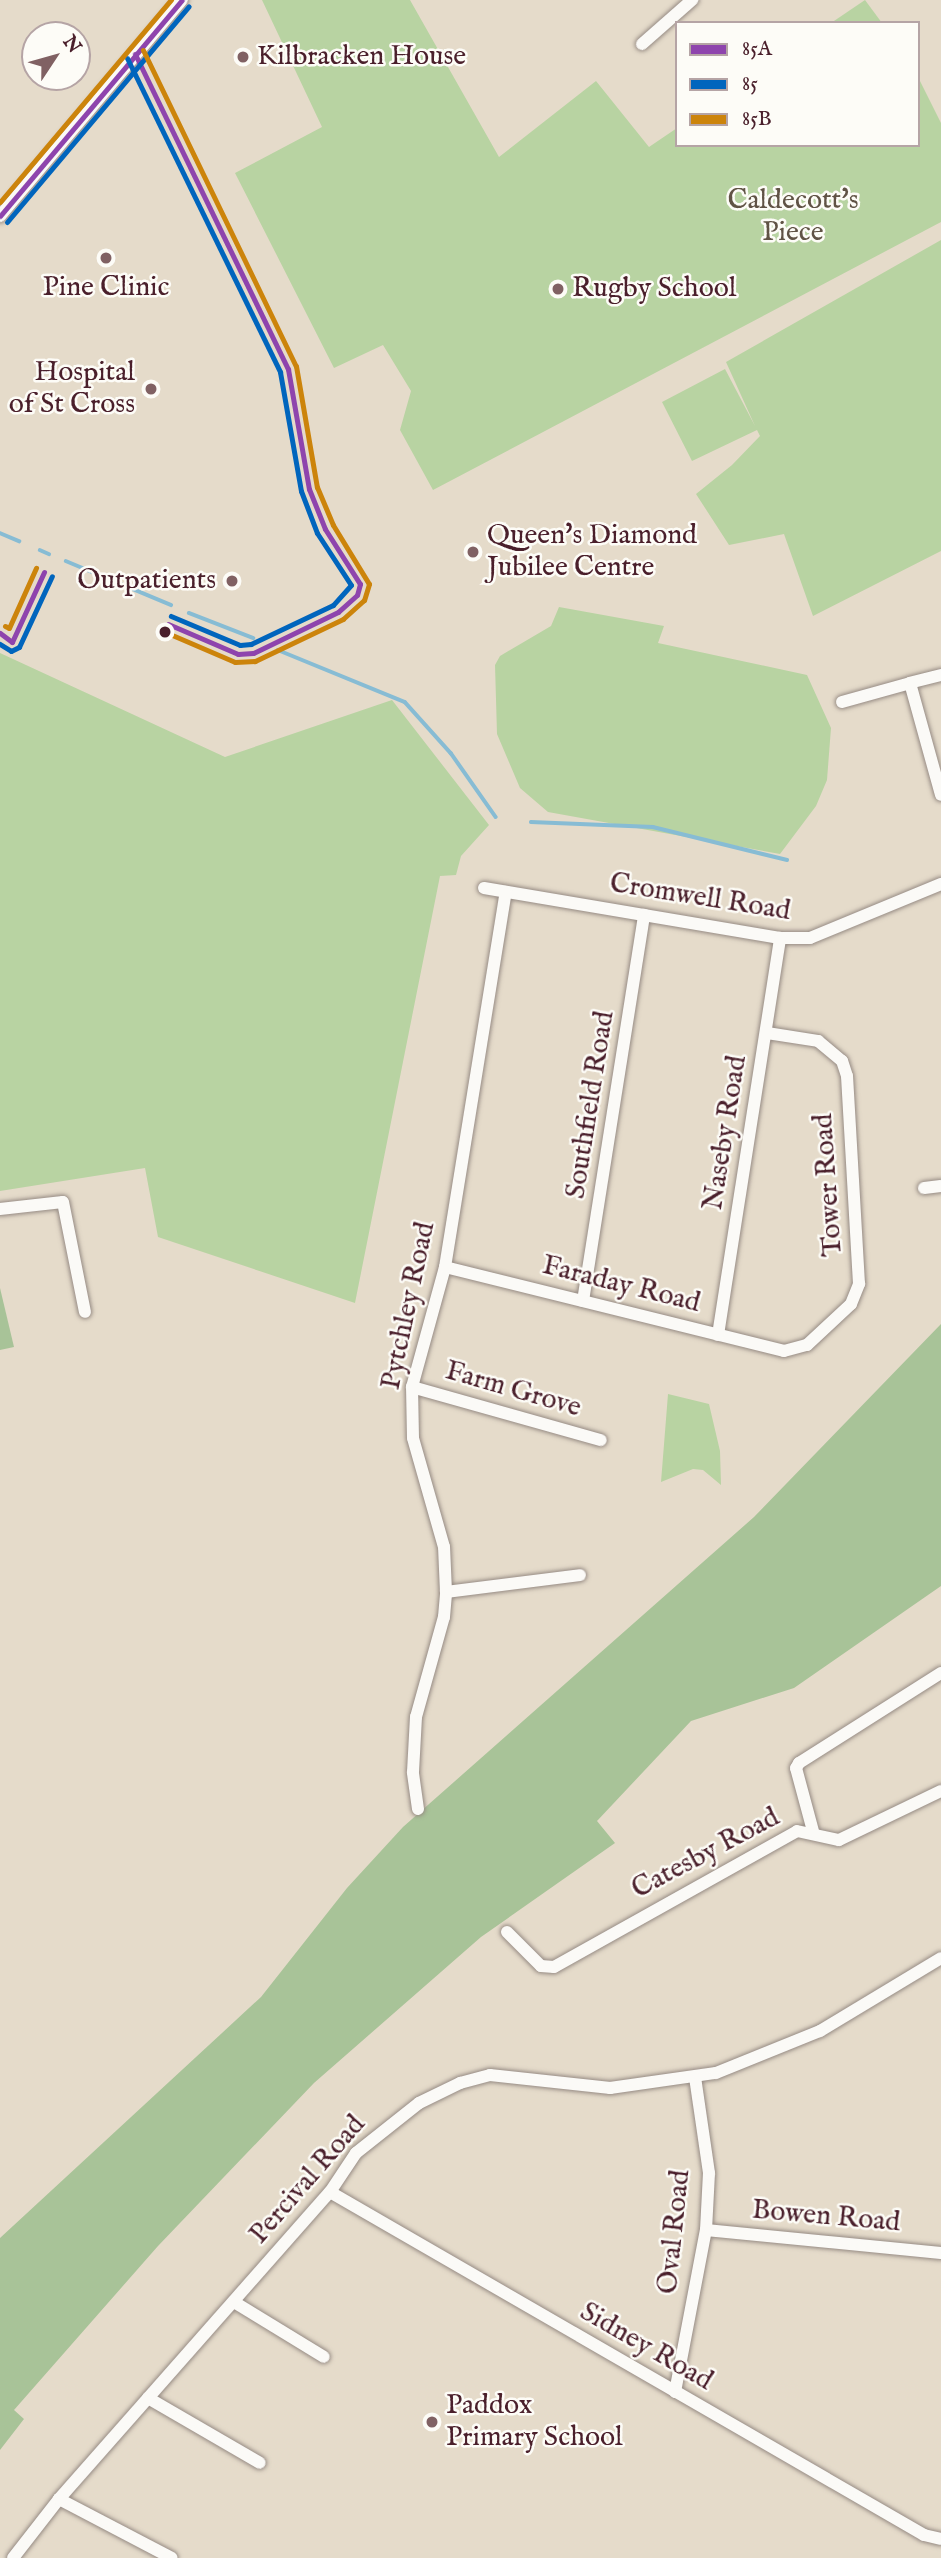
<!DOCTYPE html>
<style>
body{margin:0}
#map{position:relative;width:941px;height:2558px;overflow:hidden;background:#e5dbca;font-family:"IM FELL English",serif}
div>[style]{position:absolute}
.green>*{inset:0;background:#b8d3a2}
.forest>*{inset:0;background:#a8c398}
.stream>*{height:3.5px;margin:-1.75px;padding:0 1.75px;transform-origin:1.75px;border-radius:1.75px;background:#87bcd4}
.roads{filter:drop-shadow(0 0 2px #968b84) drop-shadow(0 0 2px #968b84)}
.minor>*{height:12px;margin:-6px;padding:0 6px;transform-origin:6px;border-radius:6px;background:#fbfaf7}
.bus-1>*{height:5px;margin:-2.5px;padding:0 2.5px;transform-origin:2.5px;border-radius:2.5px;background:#8e44ad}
.bus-2>*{height:5px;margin:-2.5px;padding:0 2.5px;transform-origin:2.5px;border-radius:2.5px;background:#0065bd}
.bus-3>*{height:5px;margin:-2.5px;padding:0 2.5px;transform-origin:2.5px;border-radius:2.5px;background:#cc840b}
.dots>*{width:19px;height:19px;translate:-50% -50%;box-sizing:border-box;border:4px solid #fdfcf7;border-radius:50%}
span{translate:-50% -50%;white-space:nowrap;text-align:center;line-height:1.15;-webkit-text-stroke:5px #fdfcf7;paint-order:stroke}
.poi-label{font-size:28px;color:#4a1f2b}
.left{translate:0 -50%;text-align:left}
.right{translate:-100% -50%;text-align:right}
.park-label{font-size:28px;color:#605345}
.street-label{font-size:28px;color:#4a1f2b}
.legend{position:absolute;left:675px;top:21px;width:245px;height:126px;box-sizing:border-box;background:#fdfcf7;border:2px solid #b5a4a5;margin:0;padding:9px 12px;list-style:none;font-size:21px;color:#4a1f2b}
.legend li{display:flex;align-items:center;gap:14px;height:35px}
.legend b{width:35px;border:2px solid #b5a4a5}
.north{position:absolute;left:21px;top:21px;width:70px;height:70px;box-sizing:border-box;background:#fdfcf7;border:2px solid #b5a4a5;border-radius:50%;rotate:54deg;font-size:19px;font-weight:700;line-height:28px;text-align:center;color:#4a1f2b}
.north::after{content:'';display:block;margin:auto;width:24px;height:32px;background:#806163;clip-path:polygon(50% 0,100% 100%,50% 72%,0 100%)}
</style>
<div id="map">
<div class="green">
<div style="clip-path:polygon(262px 0,410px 0,499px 157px,596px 81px,649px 147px,677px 128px,677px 145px,918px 145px,918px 77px,941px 123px,941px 222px,433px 490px,400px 430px,411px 391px,383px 345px,334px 368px,235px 173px,322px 127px)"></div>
<div style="clip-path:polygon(865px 0,882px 23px,831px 23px)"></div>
<div style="clip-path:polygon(941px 240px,941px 551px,813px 616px,784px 534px,729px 545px,696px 494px,732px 465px,760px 436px,757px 430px,692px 461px,662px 402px,725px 369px,755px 426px,726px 362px)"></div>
<div style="clip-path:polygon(559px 607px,664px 626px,658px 643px,807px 675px,831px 728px,827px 780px,816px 806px,780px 854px,548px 812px,520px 788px,497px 734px,495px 665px,500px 656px,551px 626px)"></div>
<div style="clip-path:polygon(0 653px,225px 757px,392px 700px,489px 825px,461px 856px,456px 875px,440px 876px,355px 1303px,158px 1237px,145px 1168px,0 1191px)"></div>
<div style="clip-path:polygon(668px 1394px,709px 1404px,720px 1451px,721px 1485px,703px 1470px,693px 1469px,661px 1482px)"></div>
</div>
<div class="forest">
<div style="clip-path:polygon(0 1288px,14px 1347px,0 1350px)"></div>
<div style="clip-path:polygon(941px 1324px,941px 1586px,794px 1688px,691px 1721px,597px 1821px,615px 1843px,481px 1937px,314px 2083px,158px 2246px,14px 2410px,24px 2419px,0 2450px,0 2238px,261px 1997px,347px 1888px,403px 1827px,754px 1517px)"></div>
</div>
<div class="stream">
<div style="left:0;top:533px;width:21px;rotate:23deg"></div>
<div style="left:40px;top:550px;width:10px;rotate:24deg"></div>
<div style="left:66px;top:561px;width:114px;rotate:22.7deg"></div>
<div style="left:189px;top:613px;width:69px;rotate:21.3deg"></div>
<div style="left:278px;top:650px;width:137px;rotate:22.3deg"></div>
<div style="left:405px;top:702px;width:69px;rotate:48deg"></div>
<div style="left:451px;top:753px;width:78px;rotate:54.9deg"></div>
<div style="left:531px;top:822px;width:122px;rotate:2.3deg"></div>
<div style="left:653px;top:827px;width:138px;rotate:13.8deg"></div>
</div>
<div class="roads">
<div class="minor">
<div style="left:642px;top:44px;width:67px;rotate:-41.3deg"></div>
<div style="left:0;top:216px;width:282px;rotate:-49.9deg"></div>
<div style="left:941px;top:675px;width:32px;rotate:166deg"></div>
<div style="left:910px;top:683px;width:116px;rotate:74.5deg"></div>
<div style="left:842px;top:702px;width:71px;rotate:-15.6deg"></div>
<div style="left:484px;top:888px;width:300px;rotate:9.6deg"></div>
<div style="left:780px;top:938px;width:30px"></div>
<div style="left:810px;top:938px;width:142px;rotate:-22.4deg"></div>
<div style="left:924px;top:1188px;width:17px;rotate:-7deg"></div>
<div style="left:0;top:1209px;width:63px;rotate:-6.3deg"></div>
<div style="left:63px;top:1202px;width:112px;rotate:78.7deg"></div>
<div style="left:445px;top:1267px;width:349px;rotate:13.9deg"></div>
<div style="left:784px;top:1351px;width:24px;rotate:-15deg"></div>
<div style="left:807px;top:1345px;width:60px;rotate:-43deg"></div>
<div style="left:851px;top:1304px;width:22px;rotate:-68deg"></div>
<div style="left:859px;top:1284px;width:208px;rotate:-93.3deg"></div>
<div style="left:847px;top:1076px;width:16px;rotate:-108deg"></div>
<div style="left:842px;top:1061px;width:31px;rotate:-140deg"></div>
<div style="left:818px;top:1041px;width:52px;rotate:-171.1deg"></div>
<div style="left:583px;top:1301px;width:391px;rotate:-81deg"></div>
<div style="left:718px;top:1335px;width:402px;rotate:-81.1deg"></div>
<div style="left:412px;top:1387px;width:196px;rotate:15.7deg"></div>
<div style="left:446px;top:1592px;width:135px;rotate:-7.2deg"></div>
<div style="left:418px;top:1809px;width:37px;rotate:-98deg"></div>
<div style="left:413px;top:1772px;width:55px;rotate:-86.9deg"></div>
<div style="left:416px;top:1717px;width:104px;rotate:-74.4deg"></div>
<div style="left:444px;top:1617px;width:25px;rotate:-85deg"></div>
<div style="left:446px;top:1592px;width:45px;rotate:-92.5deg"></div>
<div style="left:444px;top:1547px;width:113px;rotate:-105.9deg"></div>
<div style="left:413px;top:1438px;width:51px;rotate:-91.1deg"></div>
<div style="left:412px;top:1387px;width:124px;rotate:-74.6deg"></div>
<div style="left:445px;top:1267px;width:380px;rotate:-80.8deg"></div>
<div style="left:813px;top:1831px;width:65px;rotate:-105.1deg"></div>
<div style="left:796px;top:1768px;width:6px;rotate:-59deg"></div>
<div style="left:799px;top:1763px;width:168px;rotate:-32.4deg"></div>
<div style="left:507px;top:1932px;width:48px;rotate:45deg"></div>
<div style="left:541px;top:1966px;width:13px;rotate:4deg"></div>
<div style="left:554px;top:1967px;width:278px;rotate:-29.2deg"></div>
<div style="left:797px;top:1831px;width:43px;rotate:12.1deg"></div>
<div style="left:839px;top:1840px;width:113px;rotate:-25.7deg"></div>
<div style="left:330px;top:2192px;width:686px;rotate:30deg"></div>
<div style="left:924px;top:2535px;width:17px;rotate:13deg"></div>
<div style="left:706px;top:2230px;width:236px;rotate:5.6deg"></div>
<div style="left:234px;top:2302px;width:105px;rotate:31.4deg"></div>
<div style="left:675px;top:2392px;width:165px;rotate:-79.2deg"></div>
<div style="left:706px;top:2230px;width:57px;rotate:-87deg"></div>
<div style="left:709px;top:2173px;width:97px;rotate:-98.3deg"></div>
<div style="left:148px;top:2398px;width:129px;rotate:30.1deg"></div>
<div style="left:59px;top:2499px;width:127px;rotate:27.6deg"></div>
<div style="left:13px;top:2558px;width:75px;rotate:-52.1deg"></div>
<div style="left:59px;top:2499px;width:409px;rotate:-48.6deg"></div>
<div style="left:330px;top:2192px;width:47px;rotate:-56.3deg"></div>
<div style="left:356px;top:2153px;width:80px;rotate:-38.4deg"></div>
<div style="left:419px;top:2103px;width:46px;rotate:-26deg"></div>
<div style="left:460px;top:2083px;width:31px;rotate:-15deg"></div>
<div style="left:490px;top:2075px;width:121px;rotate:6.2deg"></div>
<div style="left:610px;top:2088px;width:107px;rotate:-8.1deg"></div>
<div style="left:716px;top:2073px;width:112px;rotate:-22deg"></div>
<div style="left:820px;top:2031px;width:141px;rotate:-31.1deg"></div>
</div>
</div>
<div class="bus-1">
<div style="left:135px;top:54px;width:350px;rotate:64.1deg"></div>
<div style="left:288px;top:369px;width:122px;rotate:80.1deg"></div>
<div style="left:309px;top:489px;width:43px;rotate:68.2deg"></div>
<div style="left:325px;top:529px;width:65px;rotate:57.5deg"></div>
<div style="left:360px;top:584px;width:11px;rotate:105deg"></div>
<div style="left:357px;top:595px;width:25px;rotate:138deg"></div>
<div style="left:338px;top:612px;width:94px;rotate:154.2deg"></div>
<div style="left:253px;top:653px;width:15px;rotate:176deg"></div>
<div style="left:238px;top:654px;width:76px;rotate:-156.8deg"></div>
<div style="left:0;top:216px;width:282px;rotate:-49.9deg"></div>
<div style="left:0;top:633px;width:15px;rotate:37deg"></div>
<div style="left:12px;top:642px;width:77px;rotate:-65.4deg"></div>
</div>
<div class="bus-2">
<div style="left:127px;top:58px;width:349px;rotate:64deg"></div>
<div style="left:280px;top:372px;width:121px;rotate:80deg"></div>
<div style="left:301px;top:491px;width:45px;rotate:69.1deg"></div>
<div style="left:317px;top:533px;width:62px;rotate:56.8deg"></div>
<div style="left:351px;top:585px;width:27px;rotate:132deg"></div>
<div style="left:333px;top:605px;width:91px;rotate:154.6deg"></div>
<div style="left:251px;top:644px;width:11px;rotate:175deg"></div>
<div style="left:240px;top:645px;width:75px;rotate:-157.2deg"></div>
<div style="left:7px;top:222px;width:282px;rotate:-49.9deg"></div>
<div style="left:0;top:644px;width:13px;rotate:32deg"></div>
<div style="left:11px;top:651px;width:9px;rotate:-27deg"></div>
<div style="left:19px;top:647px;width:78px;rotate:-65.1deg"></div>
</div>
<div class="bus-3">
<div style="left:143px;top:50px;width:351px;rotate:64.2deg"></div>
<div style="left:296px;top:366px;width:123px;rotate:80.2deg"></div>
<div style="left:317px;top:487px;width:41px;rotate:67.2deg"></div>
<div style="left:333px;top:525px;width:69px;rotate:58.6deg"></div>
<div style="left:369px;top:584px;width:17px;rotate:107deg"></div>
<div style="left:364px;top:600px;width:28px;rotate:138deg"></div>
<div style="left:343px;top:619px;width:98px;rotate:154.5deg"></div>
<div style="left:255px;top:661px;width:20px;rotate:177deg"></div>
<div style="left:235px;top:662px;width:76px;rotate:-156.8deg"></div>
<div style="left:0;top:202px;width:265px;rotate:-49.8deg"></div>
<div style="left:5px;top:626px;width:4px;rotate:27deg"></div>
<div style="left:9px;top:628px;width:66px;rotate:-65.8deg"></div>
</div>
<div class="dots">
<div style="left:243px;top:57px;background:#806163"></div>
<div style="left:106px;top:258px;background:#806163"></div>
<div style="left:558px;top:289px;background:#806163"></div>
<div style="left:151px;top:389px;background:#806163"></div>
<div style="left:473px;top:552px;background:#806163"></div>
<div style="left:232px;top:581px;background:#806163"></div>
<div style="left:165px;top:632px;background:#4a1f2b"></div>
<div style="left:432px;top:2422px;background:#806163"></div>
</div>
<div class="poi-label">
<span class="left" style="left:257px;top:57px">Kilbracken House</span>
<span style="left:106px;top:288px">Pine Clinic</span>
<span class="left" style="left:572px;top:289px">Rugby School</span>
<span class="right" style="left:135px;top:389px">Hospital<br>of St Cross</span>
<span class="left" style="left:487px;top:552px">Queen's Diamond<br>Jubilee Centre</span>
<span class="right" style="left:216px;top:581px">Outpatients</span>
<span class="left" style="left:446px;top:2422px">Paddox<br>Primary School</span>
</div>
<div class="park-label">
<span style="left:793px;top:217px">Caldecott's<br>Piece</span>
</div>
<div class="street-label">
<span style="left:700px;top:898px;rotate:9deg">Cromwell Road</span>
<span style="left:591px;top:1105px;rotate:-81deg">Southfield Road</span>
<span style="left:726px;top:1133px;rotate:-81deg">Naseby Road</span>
<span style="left:829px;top:1185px;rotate:-94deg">Tower Road</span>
<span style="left:621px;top:1285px;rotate:14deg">Faraday Road</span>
<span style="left:409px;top:1306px;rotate:-78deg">Pytchley Road</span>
<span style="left:513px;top:1390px;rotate:16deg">Farm Grove</span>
<span style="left:706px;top:1854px;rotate:-28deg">Catesby Road</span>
<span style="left:308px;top:2180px;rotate:-49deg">Percival Road</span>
<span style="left:826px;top:2217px;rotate:5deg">Bowen Road</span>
<span style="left:675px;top:2232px;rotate:-84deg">Oval Road</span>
<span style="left:646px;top:2347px;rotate:30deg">Sidney Road</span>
</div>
<ul class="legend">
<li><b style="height:9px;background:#8e44ad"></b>85A</li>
<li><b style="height:9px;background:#0065bd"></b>85</li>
<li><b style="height:9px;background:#cc840b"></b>85B</li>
</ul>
<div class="north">N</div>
</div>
